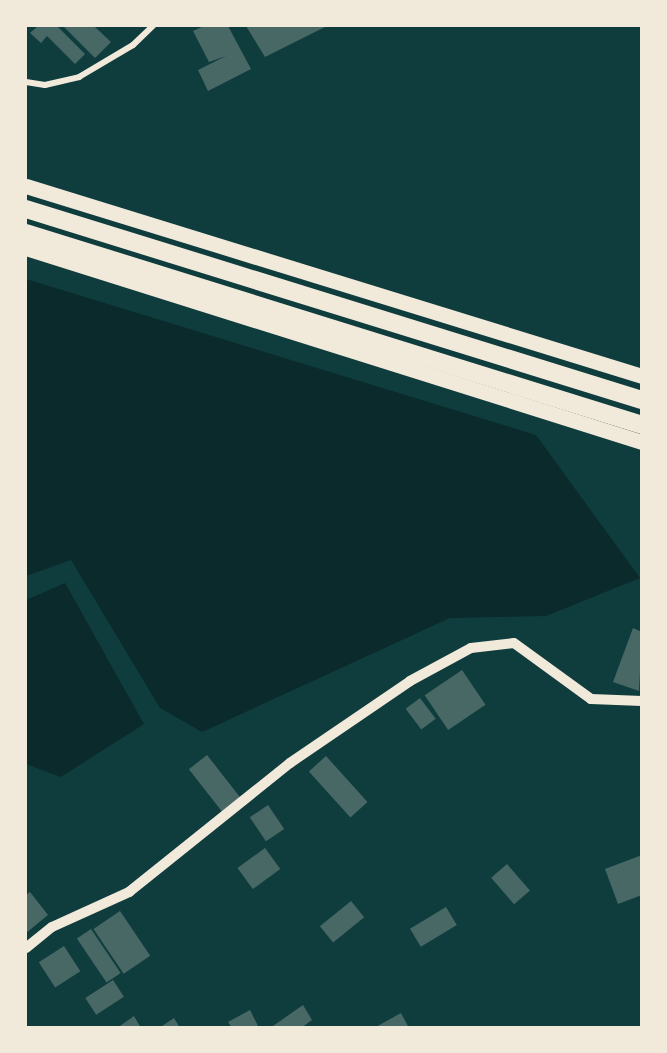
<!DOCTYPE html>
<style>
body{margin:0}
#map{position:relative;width:667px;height:1053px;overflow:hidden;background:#0f3d3e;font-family:Jost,sans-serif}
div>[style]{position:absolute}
.water>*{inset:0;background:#0a2a2b}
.building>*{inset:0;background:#486865;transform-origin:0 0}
.minor>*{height:6px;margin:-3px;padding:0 3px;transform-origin:3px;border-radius:3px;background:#f1e9da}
.tertiary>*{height:10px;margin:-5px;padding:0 5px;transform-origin:5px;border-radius:5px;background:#f1e9da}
.primary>*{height:15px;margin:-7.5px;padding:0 7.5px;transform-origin:7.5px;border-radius:7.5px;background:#f1e9da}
.motorway>*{height:18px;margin:-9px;padding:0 9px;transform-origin:9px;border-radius:9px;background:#f1e9da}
span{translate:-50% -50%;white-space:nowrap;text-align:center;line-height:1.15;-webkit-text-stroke:5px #f1e9da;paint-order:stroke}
.frame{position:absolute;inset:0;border:27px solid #f1e9da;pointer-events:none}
</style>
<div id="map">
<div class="water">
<div style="clip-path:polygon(26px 279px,536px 435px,640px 578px,546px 616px,450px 618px,202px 732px,160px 708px,71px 560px,26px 576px)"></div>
<div style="clip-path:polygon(65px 583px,144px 724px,61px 777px,26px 764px,26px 600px)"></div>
</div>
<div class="building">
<div style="clip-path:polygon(38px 26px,57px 26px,85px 54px,75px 64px,47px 36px,41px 43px,30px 33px)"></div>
<div style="clip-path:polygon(63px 26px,94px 26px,111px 42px,95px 58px)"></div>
<div style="clip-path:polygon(204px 26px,228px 26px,251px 69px,208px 91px,198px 70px,226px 56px,209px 62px,193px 31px)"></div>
<div style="clip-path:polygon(246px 26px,327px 26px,265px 57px)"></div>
<div style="clip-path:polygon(633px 628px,642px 632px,639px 691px,613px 682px)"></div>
<div style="left:462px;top:670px;width:42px;height:45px;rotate:56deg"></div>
<div style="left:420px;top:698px;width:26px;height:18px;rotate:53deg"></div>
<div style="left:207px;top:755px;width:55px;height:23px;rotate:52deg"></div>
<div style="left:326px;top:756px;width:62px;height:23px;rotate:48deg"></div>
<div style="left:268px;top:805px;width:29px;height:22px;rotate:56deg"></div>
<div style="left:265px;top:848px;width:26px;height:34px;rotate:54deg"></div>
<div style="clip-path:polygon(642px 855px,642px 895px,618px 904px,605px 869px)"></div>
<div style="left:507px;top:864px;width:35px;height:21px;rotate:49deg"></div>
<div style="clip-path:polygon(30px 892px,48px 915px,26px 933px,26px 895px)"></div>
<div style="left:351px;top:901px;width:21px;height:40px;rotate:51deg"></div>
<div style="left:446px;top:907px;width:21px;height:42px;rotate:59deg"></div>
<div style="left:120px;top:911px;width:54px;height:32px;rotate:56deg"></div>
<div style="left:91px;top:929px;width:53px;height:17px;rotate:56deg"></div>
<div style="left:64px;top:946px;width:30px;height:30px;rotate:57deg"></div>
<div style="left:113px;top:980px;width:20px;height:33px;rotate:57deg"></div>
<div style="clip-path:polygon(303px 1005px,312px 1020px,301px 1028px,270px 1028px)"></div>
<div style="clip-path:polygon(250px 1010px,259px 1028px,232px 1028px,228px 1022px)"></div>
<div style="clip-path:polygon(401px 1013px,409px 1028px,374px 1028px)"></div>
<div style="clip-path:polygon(134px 1016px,141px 1028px,117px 1028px)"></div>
<div style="clip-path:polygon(174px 1018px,180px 1028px,159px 1028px)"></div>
</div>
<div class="minor">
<div style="left:26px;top:82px;width:19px;rotate:9deg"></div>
<div style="left:45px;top:85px;width:35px;rotate:-13deg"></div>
<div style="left:79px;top:77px;width:63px;rotate:-30.7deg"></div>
<div style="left:133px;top:45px;width:28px;rotate:-44deg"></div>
</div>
<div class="tertiary">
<div style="left:26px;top:948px;width:33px;rotate:-39deg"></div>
<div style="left:52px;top:927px;width:85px;rotate:-24.4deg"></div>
<div style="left:129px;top:892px;width:206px;rotate:-38.7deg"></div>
<div style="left:290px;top:763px;width:145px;rotate:-34.3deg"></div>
<div style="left:410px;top:681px;width:69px;rotate:-28.4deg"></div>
<div style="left:471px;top:648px;width:43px;rotate:-6.6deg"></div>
<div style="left:514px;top:643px;width:95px;rotate:36deg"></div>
<div style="left:591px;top:699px;width:51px;rotate:2.2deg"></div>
</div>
<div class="primary">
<div style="left:26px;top:186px;width:645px;rotate:17.14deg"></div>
<div style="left:26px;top:248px;width:646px;rotate:17.48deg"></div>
</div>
<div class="motorway">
<div style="left:26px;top:209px;width:645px;rotate:17.23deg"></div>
<div style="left:26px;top:233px;width:645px;rotate:17.31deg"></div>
</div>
<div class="frame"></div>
</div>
